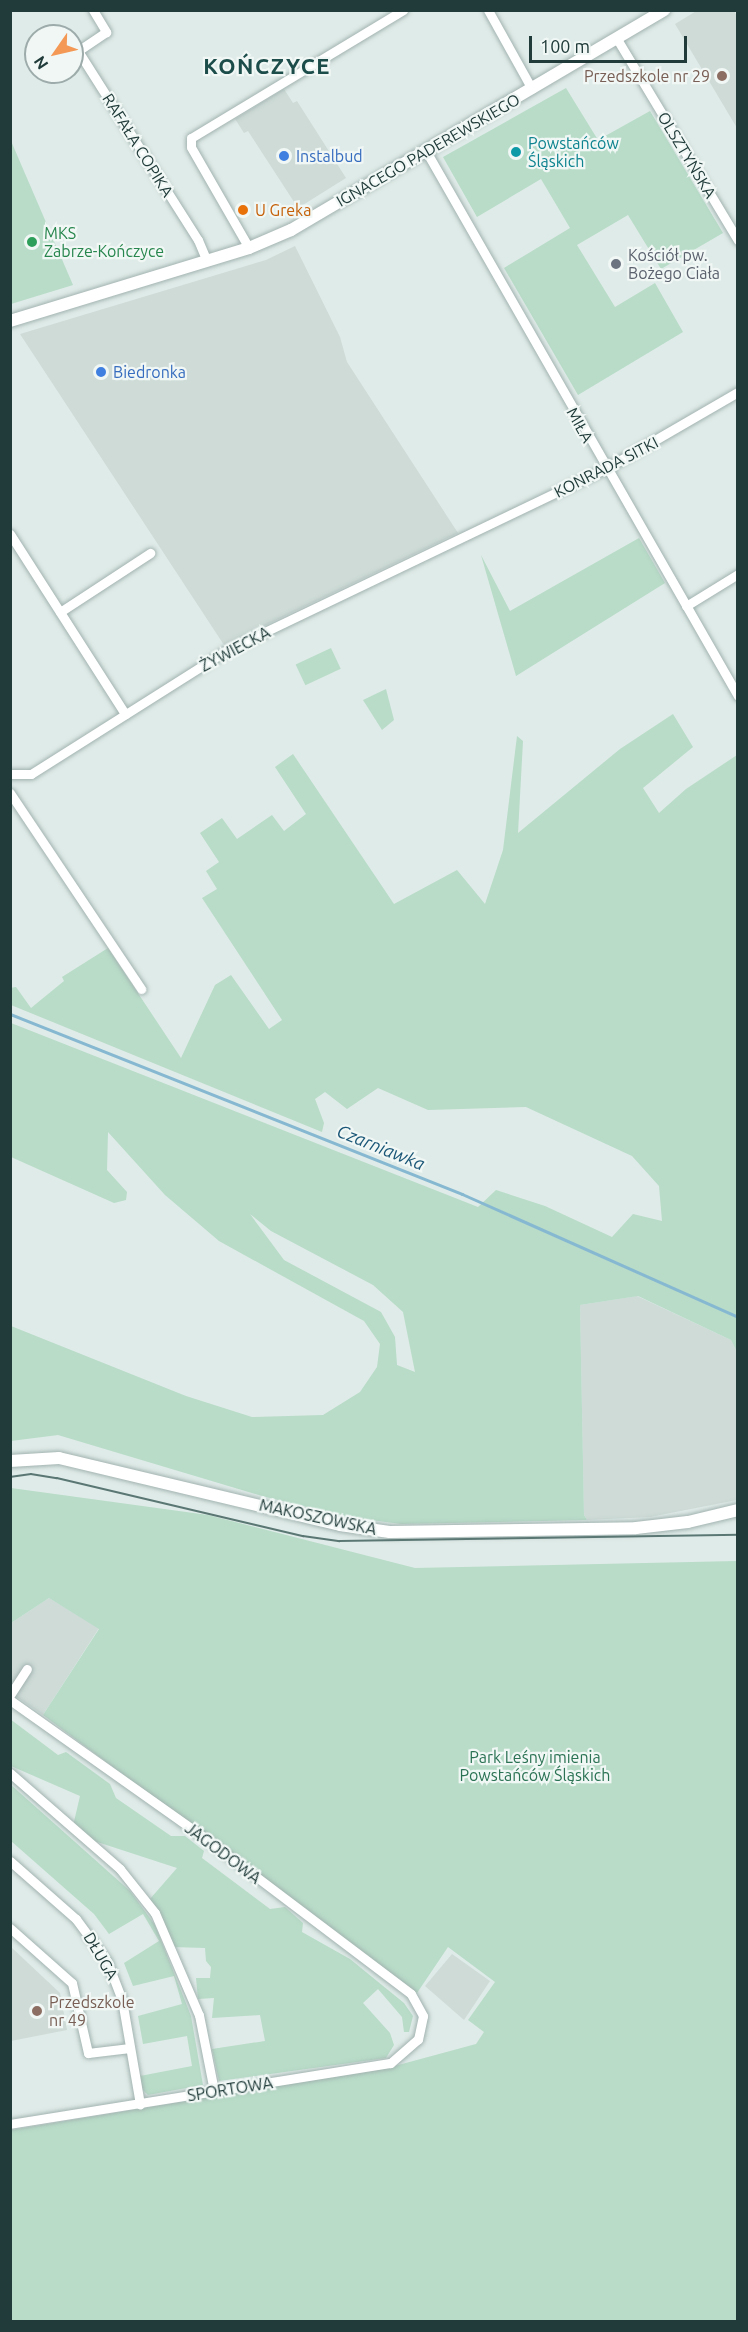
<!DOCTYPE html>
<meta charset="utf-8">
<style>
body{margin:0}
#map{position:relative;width:748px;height:2332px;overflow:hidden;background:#dfebe8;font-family:Ubuntu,sans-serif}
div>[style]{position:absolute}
.built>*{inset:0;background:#cedbd7}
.green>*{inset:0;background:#b8dcc8;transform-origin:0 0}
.stream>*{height:3px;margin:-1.5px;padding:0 1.5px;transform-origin:1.5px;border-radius:1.5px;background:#86b8d1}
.roads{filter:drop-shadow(0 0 2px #a2b3b0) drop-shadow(0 0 2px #a2b3b0)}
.minor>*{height:9px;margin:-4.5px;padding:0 4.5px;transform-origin:4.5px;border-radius:4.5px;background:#fff}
.secondary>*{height:12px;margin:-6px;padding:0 6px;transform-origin:6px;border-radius:6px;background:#fff}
.tram>*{height:1.5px;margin:-0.75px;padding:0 0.75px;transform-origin:0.75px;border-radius:0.75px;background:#5a7774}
.dots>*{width:16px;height:16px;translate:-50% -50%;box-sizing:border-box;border:3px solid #f0f7f5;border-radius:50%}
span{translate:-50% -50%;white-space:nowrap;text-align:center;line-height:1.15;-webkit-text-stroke:4.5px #f0f7f5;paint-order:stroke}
.education-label{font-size:16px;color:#785e54}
.right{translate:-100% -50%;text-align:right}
.left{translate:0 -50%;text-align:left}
.culture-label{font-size:16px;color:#0d838f}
.street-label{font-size:16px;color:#203b39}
.shop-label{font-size:16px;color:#366cbe}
.food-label{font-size:16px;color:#c56008}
.leisure-label{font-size:16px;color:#27864d}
.worship-label{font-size:16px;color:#5b616d}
.park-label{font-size:16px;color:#2a7253}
.water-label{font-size:18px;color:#1a5677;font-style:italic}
.district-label{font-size:22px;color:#1c4d4a;font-weight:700;letter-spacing:1.5px}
.frame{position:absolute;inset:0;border:12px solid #203b39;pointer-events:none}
.north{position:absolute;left:24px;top:24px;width:60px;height:60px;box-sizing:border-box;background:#f0f7f5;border:2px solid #9dacaa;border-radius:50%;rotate:236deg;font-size:16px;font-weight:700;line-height:24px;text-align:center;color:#203b39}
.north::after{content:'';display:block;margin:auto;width:21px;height:27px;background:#f39955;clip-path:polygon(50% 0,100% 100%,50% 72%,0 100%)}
.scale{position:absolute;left:529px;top:36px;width:158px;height:27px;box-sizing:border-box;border:3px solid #203b39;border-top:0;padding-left:8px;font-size:18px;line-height:21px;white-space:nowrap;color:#203b39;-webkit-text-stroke:4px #f0f7f5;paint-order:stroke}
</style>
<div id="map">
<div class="built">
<div style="clip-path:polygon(698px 10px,734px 11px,737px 16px,737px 128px,675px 24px)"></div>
<div style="clip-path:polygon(284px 89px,293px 103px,297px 101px,346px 178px,298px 208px,248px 131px,244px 133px,235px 119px)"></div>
<div style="clip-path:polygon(295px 246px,340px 337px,347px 362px,458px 533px,224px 645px,20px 334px,266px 260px)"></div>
<div style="clip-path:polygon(637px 1296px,731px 1340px,738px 1351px,737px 1500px,650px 1517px,587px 1520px,584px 1515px,580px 1305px)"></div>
<div style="clip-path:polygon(49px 1598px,99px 1628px,43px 1715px,11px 1693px,11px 1623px)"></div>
<div style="clip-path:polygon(11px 1947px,60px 1993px,67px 2030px,11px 2041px)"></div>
<div style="clip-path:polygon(452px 1954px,490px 1981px,464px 2020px,425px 1986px)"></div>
</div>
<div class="green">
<div style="clip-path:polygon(566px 88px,598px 140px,650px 111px,723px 233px,661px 269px,628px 215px,577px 245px,615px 307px,655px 283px,683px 332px,578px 395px,504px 268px,570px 228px,541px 179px,477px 217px,443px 157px)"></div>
<div style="clip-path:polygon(11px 141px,73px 285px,11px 304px,10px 304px)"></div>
<div style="clip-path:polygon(639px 538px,665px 583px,516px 676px,481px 555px,510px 611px)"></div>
<div style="left:331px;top:648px;width:23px;height:39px;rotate:65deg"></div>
<div style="clip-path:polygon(386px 689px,394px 720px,382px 730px,363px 700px)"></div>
<div style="clip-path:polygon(evenodd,673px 714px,693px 747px,643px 788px,659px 813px,686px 789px,737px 755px,737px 1351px,731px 1340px,638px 1296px,580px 1305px,584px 1515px,587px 1520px,401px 1524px,348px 1517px,262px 1496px,58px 1435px,11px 1441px,11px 1326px,186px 1396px,252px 1417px,323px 1415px,360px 1392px,377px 1367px,380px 1344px,364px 1321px,219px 1241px,165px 1195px,108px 1132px,107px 1170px,127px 1192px,126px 1200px,114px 1203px,11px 1157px,11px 1023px,478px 1207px,496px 1190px,545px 1206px,612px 1237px,633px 1214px,662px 1221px,659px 1186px,632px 1156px,526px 1107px,428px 1110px,378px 1088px,347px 1109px,325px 1092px,315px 1099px,324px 1123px,322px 1132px,11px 1005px,10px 988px,16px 987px,31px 1008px,64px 981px,62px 977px,108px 948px,181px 1058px,215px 985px,231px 975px,269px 1029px,282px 1020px,202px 898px,217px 889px,206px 871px,219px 862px,200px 833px,222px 818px,237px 839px,272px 815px,284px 831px,306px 814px,275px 767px,293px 754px,394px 904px,457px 870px,485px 904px,503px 850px,517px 736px,523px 741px,518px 833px,620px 749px,673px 714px,250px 1214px,271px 1231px,373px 1285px,403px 1312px,415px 1372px,397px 1365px,395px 1337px,381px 1312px,284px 1260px,250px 1214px)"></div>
<div style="clip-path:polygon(11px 1488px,208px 1515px,415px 1568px,737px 1561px,737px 2321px,11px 2321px,11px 2130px,391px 2067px,476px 2044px,484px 2032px,468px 2020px,495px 1982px,448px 1947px,417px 1993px,43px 1715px,99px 1629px,49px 1598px,11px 1623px)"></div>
<div style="clip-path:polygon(10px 1719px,58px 1755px,66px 1752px,110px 1784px,116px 1798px,171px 1836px,185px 1836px,204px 1851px,202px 1858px,270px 1909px,285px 1907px,303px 1923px,302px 1932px,350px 1959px,404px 2003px,413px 2016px,409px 2032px,404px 2032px,402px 2017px,378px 1989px,363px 2003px,390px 2033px,394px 2045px,386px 2058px,219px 2081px,212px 2049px,265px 2041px,260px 2015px,212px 2018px,214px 1998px,198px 1999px,196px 1978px,210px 1978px,211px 1967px,206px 1961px,205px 1948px,173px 1947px,150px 1899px,177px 1868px,85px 1838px,73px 1826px,80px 1796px,11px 1766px)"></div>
<div style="clip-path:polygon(10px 1784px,130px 1891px,155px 1925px,191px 2016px,203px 2085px,148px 2095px,142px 2089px,140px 2076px,192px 2066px,187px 2036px,143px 2044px,138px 2016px,182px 2004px,174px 1976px,133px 1986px,124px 1963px,159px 1941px,143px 1914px,109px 1934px,94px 1914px,11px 1841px)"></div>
</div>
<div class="stream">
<div style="left:10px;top:1014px;width:487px;rotate:21.7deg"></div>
<div style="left:462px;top:1194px;width:302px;rotate:24deg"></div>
</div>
<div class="roads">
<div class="minor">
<div style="left:93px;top:10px;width:26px;rotate:59deg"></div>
<div style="left:106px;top:32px;width:34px;rotate:146deg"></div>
<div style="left:78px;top:51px;width:224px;rotate:57.6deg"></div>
<div style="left:198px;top:240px;width:23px;rotate:67deg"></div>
<div style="left:488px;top:10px;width:90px;rotate:60.9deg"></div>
<div style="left:617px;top:39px;width:235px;rotate:59deg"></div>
<div style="left:426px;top:151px;width:628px;rotate:60.21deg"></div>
<div style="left:249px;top:248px;width:116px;rotate:-119.9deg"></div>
<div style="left:191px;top:147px;width:9px;rotate:-90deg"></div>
<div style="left:191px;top:138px;width:248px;rotate:-31.1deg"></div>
<div style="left:10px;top:534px;width:214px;rotate:57.4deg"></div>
<div style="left:686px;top:606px;width:61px;rotate:-31.6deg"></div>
<div style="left:60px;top:612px;width:108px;rotate:-33.2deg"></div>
<div style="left:10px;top:774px;width:21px"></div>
<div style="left:31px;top:774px;width:232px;rotate:-32.3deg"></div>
<div style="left:227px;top:650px;width:419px;rotate:-25.6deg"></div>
<div style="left:605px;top:469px;width:154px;rotate:-30.1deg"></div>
<div style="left:10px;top:793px;width:236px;rotate:56.2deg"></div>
<div style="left:10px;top:1695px;width:31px;rotate:-57deg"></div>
<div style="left:10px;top:1700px;width:244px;rotate:35.3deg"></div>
<div style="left:209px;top:1841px;width:253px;rotate:37.1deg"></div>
<div style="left:411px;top:1994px;width:25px;rotate:61deg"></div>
<div style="left:423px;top:2016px;width:24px;rotate:102deg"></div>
<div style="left:418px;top:2039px;width:37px;rotate:139deg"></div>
<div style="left:390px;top:2063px;width:385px;rotate:170.9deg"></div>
<div style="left:10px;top:1773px;width:146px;rotate:41.1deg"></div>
<div style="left:120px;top:1869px;width:56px;rotate:51.5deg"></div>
<div style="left:155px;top:1913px;width:111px;rotate:66.7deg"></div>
<div style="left:199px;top:2015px;width:77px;rotate:78.8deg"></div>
<div style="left:10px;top:1861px;width:88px;rotate:41.3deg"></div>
<div style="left:76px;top:1919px;width:52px;rotate:53.6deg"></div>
<div style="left:107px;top:1961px;width:42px;rotate:69deg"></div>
<div style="left:122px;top:2000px;width:106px;rotate:80.2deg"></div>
<div style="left:10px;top:1928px;width:83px;rotate:41.6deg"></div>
<div style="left:72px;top:1983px;width:72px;rotate:77.1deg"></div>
<div style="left:88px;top:2053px;width:42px;rotate:-6.8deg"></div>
</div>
<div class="secondary">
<div style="left:10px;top:321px;width:250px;rotate:-17deg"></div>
<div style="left:249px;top:248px;width:46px;rotate:-23.2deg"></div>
<div style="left:291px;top:230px;width:433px;rotate:-30.5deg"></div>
<div style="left:10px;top:1461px;width:49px;rotate:-3.5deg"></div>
<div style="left:59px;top:1458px;width:289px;rotate:13.4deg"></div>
<div style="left:340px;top:1525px;width:50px;rotate:8deg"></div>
<div style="left:390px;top:1532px;width:246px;rotate:-0.9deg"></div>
<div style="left:636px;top:1528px;width:52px;rotate:-6.6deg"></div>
<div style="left:688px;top:1522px;width:51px;rotate:-13.5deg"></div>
</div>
</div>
<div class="tram">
<div style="left:10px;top:1477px;width:21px;rotate:-8deg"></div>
<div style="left:31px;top:1474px;width:26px;rotate:9deg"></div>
<div style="left:57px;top:1478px;width:253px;rotate:13.3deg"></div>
<div style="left:303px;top:1536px;width:37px;rotate:8deg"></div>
<div style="left:340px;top:1541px;width:398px;rotate:-0.9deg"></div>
</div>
<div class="dots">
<div style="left:722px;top:76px;background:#8d6e63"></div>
<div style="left:516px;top:152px;background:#0f9aa8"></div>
<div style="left:284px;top:156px;background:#3f7fe0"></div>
<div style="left:243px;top:210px;background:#e8710a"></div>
<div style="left:32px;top:242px;background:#2e9e5b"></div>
<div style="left:616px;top:264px;background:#6b7280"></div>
<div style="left:101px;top:372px;background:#3f7fe0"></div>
<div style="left:37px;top:2011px;background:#8d6e63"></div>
</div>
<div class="education-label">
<span class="right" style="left:710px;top:76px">Przedszkole nr 29</span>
<span class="left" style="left:49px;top:2011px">Przedszkole<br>nr 49</span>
</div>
<div class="culture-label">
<span class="left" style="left:528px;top:152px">Powstańców<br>Śląskich</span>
</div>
<div class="street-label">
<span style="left:138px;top:145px;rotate:58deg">RAFAŁA COPIKA</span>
<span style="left:428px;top:150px;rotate:-30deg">IGNACEGO PADEREWSKIEGO</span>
<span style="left:687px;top:155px;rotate:59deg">OLSZTYŃSKA</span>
<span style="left:580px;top:425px;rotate:61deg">MIŁA</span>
<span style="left:606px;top:467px;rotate:-27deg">KONRADA SITKI</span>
<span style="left:235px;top:649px;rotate:-28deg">ŻYWIECKA</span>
<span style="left:318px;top:1517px;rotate:12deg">MAKOSZOWSKA</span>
<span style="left:223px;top:1853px;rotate:37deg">JAGODOWA</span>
<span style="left:101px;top:1956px;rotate:60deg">DŁUGA</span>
<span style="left:230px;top:2089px;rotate:-9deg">SPORTOWA</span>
</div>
<div class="shop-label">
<span class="left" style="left:296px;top:156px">Instalbud</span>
<span class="left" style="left:113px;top:372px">Biedronka</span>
</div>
<div class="food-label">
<span class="left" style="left:255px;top:210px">U Greka</span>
</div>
<div class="leisure-label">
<span class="left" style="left:44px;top:242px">MKS<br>Zabrze-Kończyce</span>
</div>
<div class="worship-label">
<span class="left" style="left:628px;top:264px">Kościół pw.<br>Bożego Ciała</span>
</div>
<div class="park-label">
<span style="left:535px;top:1766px">Park Leśny imienia<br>Powstańców Śląskich</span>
</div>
<div class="water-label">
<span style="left:381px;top:1147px;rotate:22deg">Czarniawka</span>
</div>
<div class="district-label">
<span style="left:267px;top:66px">KOŃCZYCE</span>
</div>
<div class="frame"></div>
<div class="north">N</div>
<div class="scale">100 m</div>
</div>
